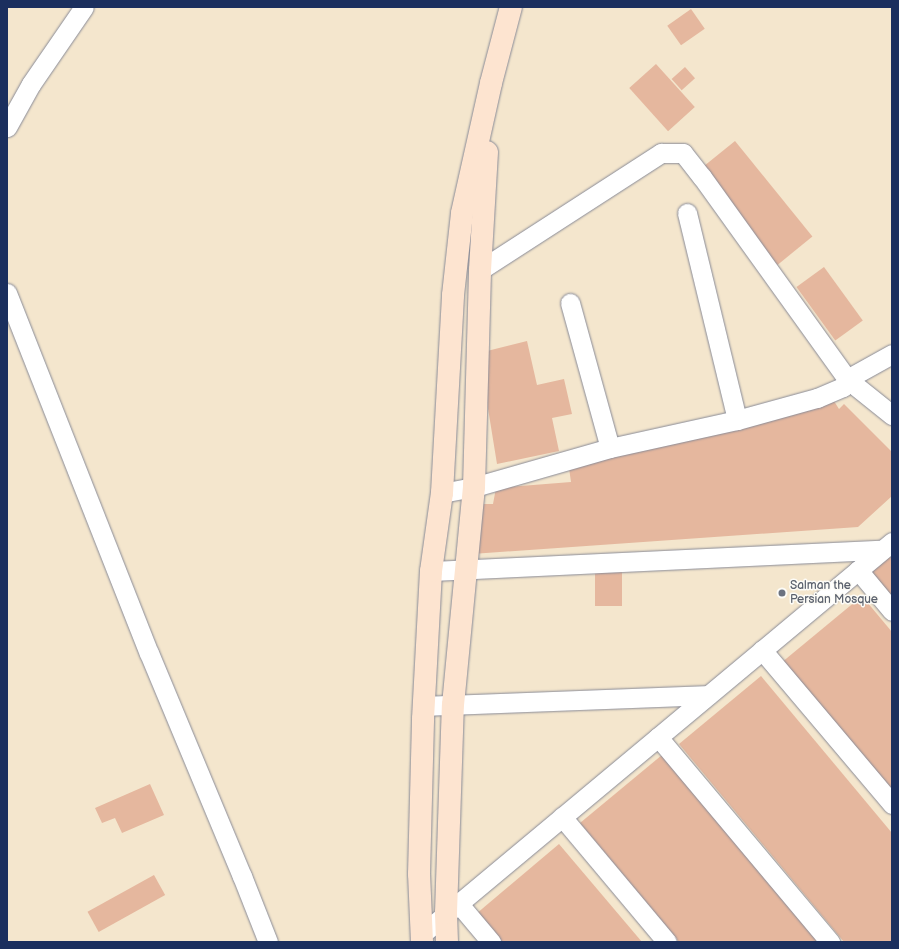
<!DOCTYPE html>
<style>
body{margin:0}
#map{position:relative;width:899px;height:949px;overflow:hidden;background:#f4e6cd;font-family:"Balsamiq Sans",sans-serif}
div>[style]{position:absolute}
.building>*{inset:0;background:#e5b79e;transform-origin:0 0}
.roads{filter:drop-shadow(0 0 1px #888a96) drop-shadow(0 0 1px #888a96)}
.minor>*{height:19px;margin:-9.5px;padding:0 9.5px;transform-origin:9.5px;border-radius:9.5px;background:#fff}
.secondary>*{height:22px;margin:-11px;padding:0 11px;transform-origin:11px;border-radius:11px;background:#fde4d0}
.dots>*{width:11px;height:11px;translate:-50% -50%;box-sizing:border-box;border:2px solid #fdfcf7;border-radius:50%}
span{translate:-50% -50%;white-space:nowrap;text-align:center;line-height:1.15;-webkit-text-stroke:3px #fdfcf7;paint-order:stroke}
.worship-label{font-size:12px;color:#5b616d}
.left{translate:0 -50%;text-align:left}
.frame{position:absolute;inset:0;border:8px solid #1b2f5e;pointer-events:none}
</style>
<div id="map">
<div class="building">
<div style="left:691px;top:9px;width:24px;height:29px;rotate:55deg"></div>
<div style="left:656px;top:64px;width:58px;height:36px;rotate:48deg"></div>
<div style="left:685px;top:67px;width:15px;height:18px;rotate:48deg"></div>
<div style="left:735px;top:141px;width:123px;height:45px;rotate:51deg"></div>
<div style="left:824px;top:267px;width:66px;height:34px;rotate:54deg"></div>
<div style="clip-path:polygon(527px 341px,537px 385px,564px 379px,572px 414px,552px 418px,559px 451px,497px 464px,479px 353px)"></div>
<div style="clip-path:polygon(832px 398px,839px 409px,844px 404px,892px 452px,892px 496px,858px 527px,472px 554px,476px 504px,493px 504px,496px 488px,571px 482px,569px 468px)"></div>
<div style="clip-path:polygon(892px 551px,892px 603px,866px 572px)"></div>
<div style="left:595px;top:571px;width:27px;height:35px"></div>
<div style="clip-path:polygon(862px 596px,892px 632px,892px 795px,781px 663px)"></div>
<div style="clip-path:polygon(761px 676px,892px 833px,892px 942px,844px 942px,679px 744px)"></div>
<div style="clip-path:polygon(662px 755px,818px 942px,679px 942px,580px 823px)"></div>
<div style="clip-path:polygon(150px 784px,164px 815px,122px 833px,115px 818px,102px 823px,95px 808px)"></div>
<div style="clip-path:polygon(559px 844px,642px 942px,500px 942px,476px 914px)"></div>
<div style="left:154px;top:875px;width:23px;height:76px;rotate:61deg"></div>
</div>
<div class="roads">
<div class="minor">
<div style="left:7px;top:127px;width:49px;rotate:-60.8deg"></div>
<div style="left:31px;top:84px;width:93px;rotate:-55.5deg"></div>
<div style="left:687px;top:213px;width:213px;rotate:76.4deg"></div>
<div style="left:480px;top:270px;width:216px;rotate:-32.9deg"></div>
<div style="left:661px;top:153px;width:22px"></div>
<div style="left:683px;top:153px;width:31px;rotate:52deg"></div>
<div style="left:702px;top:177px;width:249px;rotate:54.3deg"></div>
<div style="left:847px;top:379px;width:58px;rotate:38.7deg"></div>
<div style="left:7px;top:293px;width:387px;rotate:68.5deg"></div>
<div style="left:149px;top:653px;width:242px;rotate:67.4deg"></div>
<div style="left:242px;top:876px;width:71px;rotate:68.5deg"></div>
<div style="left:570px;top:303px;width:150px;rotate:74.6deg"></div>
<div style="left:442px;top:493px;width:33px;rotate:-11deg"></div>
<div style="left:474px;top:487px;width:141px;rotate:-16deg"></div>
<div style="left:610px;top:448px;width:130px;rotate:-12.4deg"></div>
<div style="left:737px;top:420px;width:83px;rotate:-15.4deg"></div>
<div style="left:817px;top:398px;width:28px;rotate:-23deg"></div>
<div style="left:843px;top:387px;width:9px;rotate:-63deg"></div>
<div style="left:847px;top:379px;width:51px;rotate:-29.1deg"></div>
<div style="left:858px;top:570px;width:53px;rotate:50.3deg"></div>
<div style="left:431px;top:571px;width:451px;rotate:-2.7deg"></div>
<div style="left:762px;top:650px;width:202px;rotate:49.8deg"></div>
<div style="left:424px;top:706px;width:284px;rotate:-2.2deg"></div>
<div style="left:658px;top:737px;width:268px;rotate:50deg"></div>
<div style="left:562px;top:817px;width:163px;rotate:50deg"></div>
<div style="left:459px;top:904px;width:50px;rotate:49.9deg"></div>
<div style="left:422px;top:934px;width:612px;rotate:-39.83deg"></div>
</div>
<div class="secondary">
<div style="left:422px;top:942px;width:68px;rotate:-92.5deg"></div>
<div style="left:419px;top:874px;width:155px;rotate:-88.5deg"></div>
<div style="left:423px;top:719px;width:148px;rotate:-86.9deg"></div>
<div style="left:431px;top:571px;width:79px;rotate:-82deg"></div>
<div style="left:442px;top:493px;width:198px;rotate:-86.8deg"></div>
<div style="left:453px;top:295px;width:82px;rotate:-83.7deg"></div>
<div style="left:462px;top:213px;width:133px;rotate:-77.4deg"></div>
<div style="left:491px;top:83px;width:79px;rotate:-75.3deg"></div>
<div style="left:447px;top:942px;width:29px;rotate:-92deg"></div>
<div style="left:446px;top:913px;width:208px;rotate:-88.1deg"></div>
<div style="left:453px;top:705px;width:219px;rotate:-84.5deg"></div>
<div style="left:474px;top:487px;width:217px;rotate:-88.4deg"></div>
<div style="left:480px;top:270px;width:118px;rotate:-86.6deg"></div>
</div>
</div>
<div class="dots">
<div style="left:782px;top:593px;background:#6b7280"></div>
</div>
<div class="worship-label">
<span class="left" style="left:790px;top:593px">Salman the<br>Persian Mosque</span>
</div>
<div class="frame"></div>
</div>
